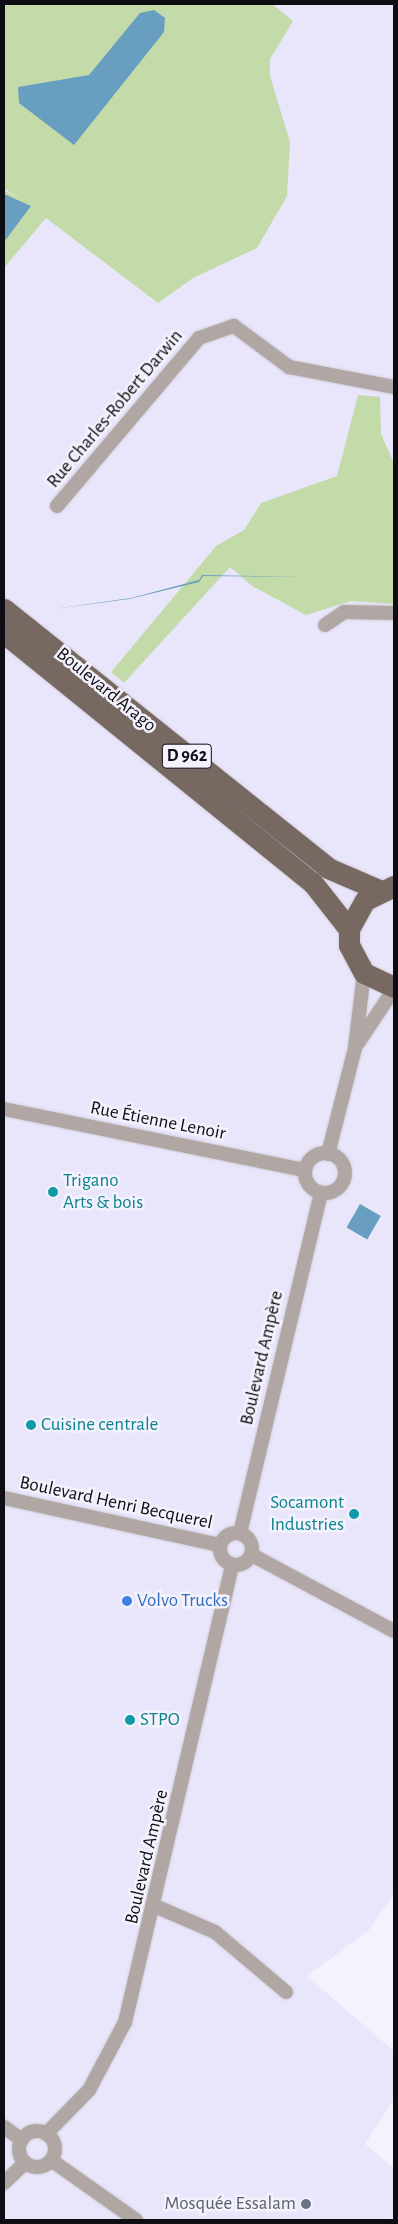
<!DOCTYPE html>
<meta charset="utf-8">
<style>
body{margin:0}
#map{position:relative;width:398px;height:2224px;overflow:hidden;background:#f4f2fd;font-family:"Alegreya Sans",sans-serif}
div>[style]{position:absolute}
.built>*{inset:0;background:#e9e6fb}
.green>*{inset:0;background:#c3daa9}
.water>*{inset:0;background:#689ebf;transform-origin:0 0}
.roads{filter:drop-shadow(0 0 1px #cfcdd8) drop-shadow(0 0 1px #cfcdd8)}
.street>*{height:14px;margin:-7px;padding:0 7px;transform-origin:7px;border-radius:7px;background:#b0a7a4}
.street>.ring{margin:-7px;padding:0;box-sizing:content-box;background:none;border:14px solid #b0a7a4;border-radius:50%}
.primary>*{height:21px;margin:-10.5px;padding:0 10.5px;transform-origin:10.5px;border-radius:10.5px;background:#786862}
.dots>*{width:14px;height:14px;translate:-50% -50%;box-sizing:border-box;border:2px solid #f4f2fd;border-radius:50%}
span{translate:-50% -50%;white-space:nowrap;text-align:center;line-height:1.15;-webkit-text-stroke:5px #f4f2fd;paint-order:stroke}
.shield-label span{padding:1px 4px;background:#f4f2fd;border:1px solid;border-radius:4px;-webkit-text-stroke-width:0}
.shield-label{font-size:18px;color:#0e0d13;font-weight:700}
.street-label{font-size:19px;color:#0e0d13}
.culture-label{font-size:19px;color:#0d838f}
.left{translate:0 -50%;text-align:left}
.right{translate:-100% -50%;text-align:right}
.shop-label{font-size:19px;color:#366cbe}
.worship-label{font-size:19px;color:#5b616d}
.frame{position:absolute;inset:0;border:5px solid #0e0d13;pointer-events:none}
</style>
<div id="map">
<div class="built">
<div style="clip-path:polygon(4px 4px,394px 4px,394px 1893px,369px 1930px,307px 1976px,394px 2051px,394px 2099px,365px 2144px,394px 2168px,394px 2216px,390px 2220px,4px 2220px)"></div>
</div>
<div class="green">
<div style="clip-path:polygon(4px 4px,272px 4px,293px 21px,270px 59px,270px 76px,290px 142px,287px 196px,257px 248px,193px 278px,158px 303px,46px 218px,4px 268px,4px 190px,19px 199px,4px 188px)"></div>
<div style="clip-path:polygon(358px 395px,380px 397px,381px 434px,394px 463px,394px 604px,351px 601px,306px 615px,252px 586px,230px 567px,124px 683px,111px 672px,216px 546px,244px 530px,261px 503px,337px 476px)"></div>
</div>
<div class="water">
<div style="clip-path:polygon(154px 10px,165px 18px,164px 32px,74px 145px,19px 103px,18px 87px,89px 75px,140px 13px)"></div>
<div style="clip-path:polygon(4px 194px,31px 206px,4px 242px)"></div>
<div style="clip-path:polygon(202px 575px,304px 577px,203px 576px,199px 582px,129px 599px,46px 610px,131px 598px,199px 580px)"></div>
<div style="left:360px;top:1204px;width:24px;height:27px;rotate:30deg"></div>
</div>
<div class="roads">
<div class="street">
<div style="left:57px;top:506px;width:220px;rotate:-49.8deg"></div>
<div style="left:199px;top:338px;width:37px;rotate:-19deg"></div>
<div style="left:234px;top:326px;width:69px;rotate:36.7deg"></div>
<div style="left:289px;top:367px;width:107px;rotate:10.8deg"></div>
<div style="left:325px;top:625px;width:23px;rotate:-34deg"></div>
<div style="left:344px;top:612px;width:50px;rotate:1.1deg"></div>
<div style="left:358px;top:1043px;width:65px;rotate:-56.3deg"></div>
<div style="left:4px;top:1109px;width:307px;rotate:11.5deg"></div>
<div class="ring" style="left:305px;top:1153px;width:26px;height:26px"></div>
<div style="left:328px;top:1154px;width:109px;rotate:-75.7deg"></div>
<div style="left:355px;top:1048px;width:76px;rotate:-83.2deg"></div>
<div style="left:4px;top:1498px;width:221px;rotate:12.3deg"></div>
<div class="ring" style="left:220px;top:1533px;width:18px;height:18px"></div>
<div style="left:240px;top:1533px;width:350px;rotate:-76.6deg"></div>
<div style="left:252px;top:1555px;width:161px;rotate:28.2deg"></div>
<div style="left:155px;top:1906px;width:65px;rotate:23.4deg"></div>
<div style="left:215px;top:1932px;width:93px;rotate:40.2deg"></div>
<div style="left:4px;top:2127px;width:22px;rotate:36deg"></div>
<div class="ring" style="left:19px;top:2131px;width:22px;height:22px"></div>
<div style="left:46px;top:2134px;width:62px;rotate:-45.7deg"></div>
<div style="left:89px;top:2090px;width:77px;rotate:-62.1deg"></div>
<div style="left:125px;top:2022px;width:469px;rotate:-76.8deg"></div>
<div style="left:51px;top:2160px;width:104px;rotate:35.2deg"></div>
<div style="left:4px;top:2183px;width:29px;rotate:-44deg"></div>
</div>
<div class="primary">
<div style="left:4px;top:609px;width:415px;rotate:38.6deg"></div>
<div style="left:328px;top:868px;width:56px;rotate:23.3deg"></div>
<div style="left:4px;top:633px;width:396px;rotate:39deg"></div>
<div style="left:312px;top:882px;width:60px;rotate:51.8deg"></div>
<div style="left:394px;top:886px;width:32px;rotate:154deg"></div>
<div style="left:365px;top:900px;width:33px;rotate:119deg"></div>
<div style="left:349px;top:929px;width:16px;rotate:90deg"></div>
<div style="left:349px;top:945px;width:32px;rotate:62deg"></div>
<div style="left:364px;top:973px;width:33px;rotate:25deg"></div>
</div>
</div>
<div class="dots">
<div style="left:53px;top:1192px;background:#0f9aa8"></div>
<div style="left:31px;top:1425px;background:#0f9aa8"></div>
<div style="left:354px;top:1514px;background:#0f9aa8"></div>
<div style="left:127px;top:1601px;background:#3f7fe0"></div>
<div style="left:130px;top:1720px;background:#0f9aa8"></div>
<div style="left:306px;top:2204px;background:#6b7280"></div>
</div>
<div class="shield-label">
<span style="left:187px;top:756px">D 962</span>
</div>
<div class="street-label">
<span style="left:115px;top:409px;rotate:-50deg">Rue Charles-Robert Darwin</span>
<span style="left:106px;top:690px;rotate:39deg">Boulevard Arago</span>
<span style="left:158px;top:1121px;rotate:11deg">Rue Étienne Lenoir</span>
<span style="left:262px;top:1358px;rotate:-77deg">Boulevard Ampère</span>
<span style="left:116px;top:1503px;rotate:12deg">Boulevard Henri Becquerel</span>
<span style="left:147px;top:1857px;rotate:-77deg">Boulevard Ampère</span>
</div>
<div class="culture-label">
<span class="left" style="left:63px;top:1192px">Trigano<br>Arts &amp; bois</span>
<span class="left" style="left:41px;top:1425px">Cuisine centrale</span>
<span class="right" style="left:344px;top:1514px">Socamont<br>Industries</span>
<span class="left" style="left:140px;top:1720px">STPO</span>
</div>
<div class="shop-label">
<span class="left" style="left:137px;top:1601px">Volvo Trucks</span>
</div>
<div class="worship-label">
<span class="right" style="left:296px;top:2204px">Mosquée Essalam</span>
</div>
<div class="frame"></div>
</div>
